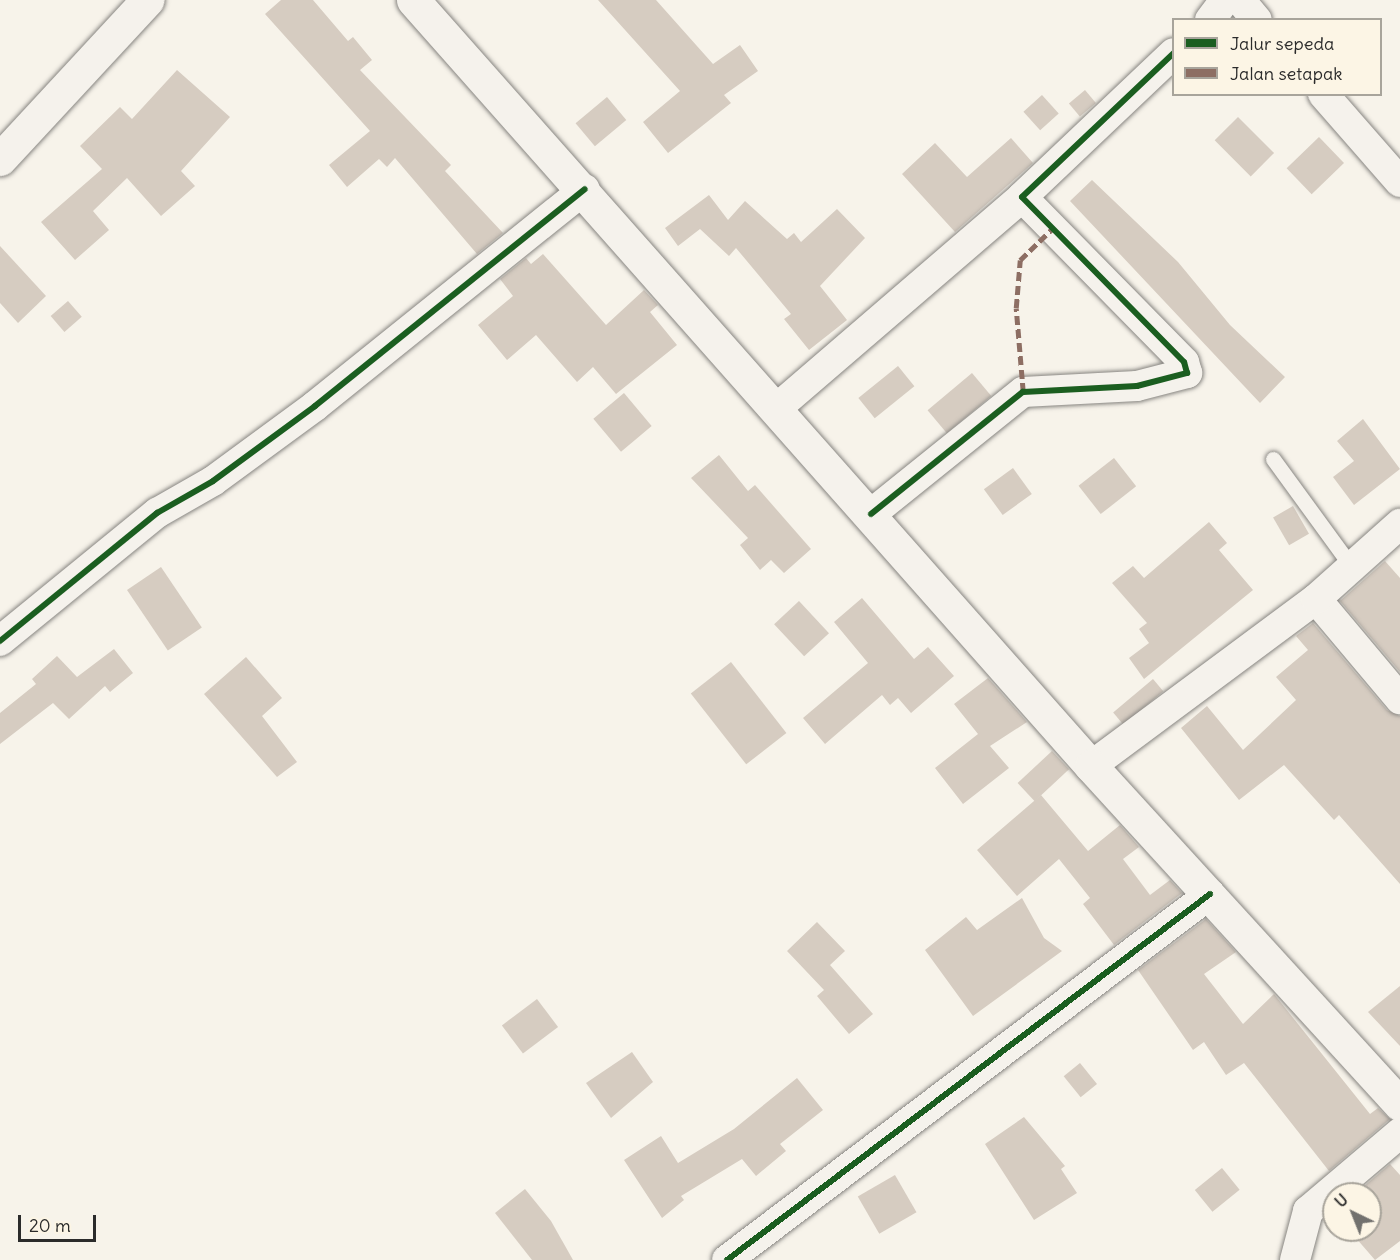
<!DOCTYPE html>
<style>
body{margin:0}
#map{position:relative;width:1400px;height:1260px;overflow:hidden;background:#f7f3ea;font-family:Delius,sans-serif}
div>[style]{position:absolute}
.building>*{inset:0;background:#d6ccc1;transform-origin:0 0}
.roads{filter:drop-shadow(0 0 2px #878581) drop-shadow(0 0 2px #878581)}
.lane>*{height:15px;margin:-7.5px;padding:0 7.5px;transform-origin:7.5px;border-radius:7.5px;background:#f5f2ec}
.street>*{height:30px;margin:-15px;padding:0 15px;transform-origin:15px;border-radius:15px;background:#f5f2ec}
.secondary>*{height:33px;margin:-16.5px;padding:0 16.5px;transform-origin:16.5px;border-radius:16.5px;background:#f5f2ec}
.quiet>*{height:4.5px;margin-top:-2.25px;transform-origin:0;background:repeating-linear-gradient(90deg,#8d6e63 0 9px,transparent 0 13.5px)}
.cycleway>*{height:6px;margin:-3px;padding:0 3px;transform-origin:3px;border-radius:3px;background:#1b5e20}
span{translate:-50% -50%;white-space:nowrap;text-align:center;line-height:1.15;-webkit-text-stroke:4.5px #fcf5e5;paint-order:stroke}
.legend{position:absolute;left:1172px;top:18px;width:210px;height:78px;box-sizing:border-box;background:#fcf5e5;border:2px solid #a8a49b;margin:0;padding:8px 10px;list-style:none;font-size:18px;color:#2b2b2b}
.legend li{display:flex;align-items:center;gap:12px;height:30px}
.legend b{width:30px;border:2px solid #a8a49b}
.north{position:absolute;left:1322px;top:1182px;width:60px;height:60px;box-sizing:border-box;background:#fcf5e5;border:2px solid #a8a49b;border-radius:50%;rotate:317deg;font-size:16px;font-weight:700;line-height:24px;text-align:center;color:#2b2b2b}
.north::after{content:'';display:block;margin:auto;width:21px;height:27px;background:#72716e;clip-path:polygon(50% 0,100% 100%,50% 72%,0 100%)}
.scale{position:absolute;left:18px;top:1215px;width:78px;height:27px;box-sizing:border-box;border:3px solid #2b2b2b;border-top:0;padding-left:8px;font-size:18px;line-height:21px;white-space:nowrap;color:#2b2b2b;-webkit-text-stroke:4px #fcf5e5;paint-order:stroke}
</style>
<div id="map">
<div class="building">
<div style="clip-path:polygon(281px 0,313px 0,348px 41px,353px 37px,372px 60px,360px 70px,451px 165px,445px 171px,503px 233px,477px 254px,395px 158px,387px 167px,379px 159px,347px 187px,329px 165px,370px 131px,265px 14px)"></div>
<div style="clip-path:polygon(598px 0,656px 0,713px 64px,740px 45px,758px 71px,724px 95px,731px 103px,668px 153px,643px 122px,680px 91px)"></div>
<div style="clip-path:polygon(177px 70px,230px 117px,181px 171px,195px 186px,161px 216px,127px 178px,93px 211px,109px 230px,75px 260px,41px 222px,102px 169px,80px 146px,120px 107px,132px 119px)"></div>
<div style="left:1085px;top:90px;width:17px;height:21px;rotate:50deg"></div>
<div style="left:1042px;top:95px;width:25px;height:25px;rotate:48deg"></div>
<div style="left:607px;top:97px;width:30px;height:41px;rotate:50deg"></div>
<div style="left:1238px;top:117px;width:51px;height:33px;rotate:45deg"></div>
<div style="left:1319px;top:137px;width:36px;height:45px;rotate:46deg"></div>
<div style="clip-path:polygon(1011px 138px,1033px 163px,955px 232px,902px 174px,935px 143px,967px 177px)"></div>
<div style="clip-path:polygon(1092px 180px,1178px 262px,1230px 325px,1285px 377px,1260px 403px,1070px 201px)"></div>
<div style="clip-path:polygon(709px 195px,728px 220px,745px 201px,787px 239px,794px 233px,801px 242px,837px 209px,865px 238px,820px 286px,847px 320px,809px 350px,784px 319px,791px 314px,736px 248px,729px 256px,700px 229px,678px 246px,665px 228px)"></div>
<div style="clip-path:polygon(0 246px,46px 296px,18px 323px,0 303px)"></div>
<div style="clip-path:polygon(543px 254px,606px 325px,644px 290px,658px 305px,650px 312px,677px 345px,616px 394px,593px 367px,577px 382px,536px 335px,507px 360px,478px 325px,513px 296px,500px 279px,526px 258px,531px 264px)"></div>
<div style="left:68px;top:301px;width:21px;height:23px;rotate:49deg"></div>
<div style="left:898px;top:366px;width:26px;height:51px;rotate:51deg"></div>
<div style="left:972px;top:373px;width:30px;height:58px;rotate:50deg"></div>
<div style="left:624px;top:393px;width:43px;height:40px;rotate:50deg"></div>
<div style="clip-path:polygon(1363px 419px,1400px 469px,1354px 505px,1333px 477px,1354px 461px,1337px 441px)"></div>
<div style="clip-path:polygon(719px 455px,748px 491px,755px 485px,811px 549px,784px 573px,771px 560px,760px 570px,740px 545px,748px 538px,691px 478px)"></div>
<div style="left:1114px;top:458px;width:36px;height:45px;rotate:52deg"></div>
<div style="left:1013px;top:468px;width:32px;height:36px;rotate:54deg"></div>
<div style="left:1293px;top:506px;width:32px;height:23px;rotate:60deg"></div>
<div style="clip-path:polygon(1209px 522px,1227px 543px,1219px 550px,1253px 590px,1144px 679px,1129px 658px,1149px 643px,1139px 629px,1147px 623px,1112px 583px,1133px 566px,1144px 578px)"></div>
<div style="clip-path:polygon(1385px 561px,1400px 578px,1400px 672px,1340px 601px)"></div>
<div style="left:161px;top:567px;width:73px;height:41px;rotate:56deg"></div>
<div style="clip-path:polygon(862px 598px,914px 659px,928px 647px,954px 676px,911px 713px,898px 698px,890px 705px,882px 695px,825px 744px,803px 718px,868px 663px,834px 622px)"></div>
<div style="left:799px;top:601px;width:44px;height:34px;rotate:47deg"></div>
<div style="clip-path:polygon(1313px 623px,1387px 710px,1400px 716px,1400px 884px,1339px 815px,1334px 820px,1284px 765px,1239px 800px,1181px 728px,1207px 706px,1243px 750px,1296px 700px,1276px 677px,1308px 650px,1296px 636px)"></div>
<div style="clip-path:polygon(114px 649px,133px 673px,110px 692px,105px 686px,69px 719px,53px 703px,0 744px,0 713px,36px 684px,32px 679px,57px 656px,77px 677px)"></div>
<div style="clip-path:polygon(246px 657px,282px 698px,262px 716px,297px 762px,277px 777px,204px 694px)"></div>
<div style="left:731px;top:662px;width:90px;height:51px;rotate:52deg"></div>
<div style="clip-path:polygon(988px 678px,1027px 722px,990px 746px,1009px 768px,963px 804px,935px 768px,978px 734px,954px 704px)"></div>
<div style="left:1153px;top:679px;width:16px;height:52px;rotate:50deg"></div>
<div style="left:1052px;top:751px;width:25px;height:47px;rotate:47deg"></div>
<div style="clip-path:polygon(1041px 795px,1088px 851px,1120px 825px,1139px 847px,1123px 859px,1150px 895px,1170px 880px,1182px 893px,1114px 945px,1083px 904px,1090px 898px,1059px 859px,1017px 896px,977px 850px)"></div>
<div style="clip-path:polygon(1022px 898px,1044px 938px,1062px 951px,973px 1016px,925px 950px,966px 917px,977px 930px)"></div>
<div style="clip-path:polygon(1206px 919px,1236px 952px,1204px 974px,1243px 1024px,1274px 994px,1370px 1114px,1378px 1108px,1390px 1119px,1329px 1171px,1244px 1063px,1226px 1075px,1204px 1042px,1193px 1050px,1138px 970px)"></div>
<div style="clip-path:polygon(817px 922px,845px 951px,830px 965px,873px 1014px,849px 1034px,817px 996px,824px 990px,787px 951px)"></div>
<div style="clip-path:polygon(1400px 986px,1400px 1046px,1368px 1012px)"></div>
<div style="left:537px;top:999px;width:35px;height:44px;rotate:53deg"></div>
<div style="clip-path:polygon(632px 1052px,653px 1082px,611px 1118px,586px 1083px)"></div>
<div style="left:1080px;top:1063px;width:27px;height:21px;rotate:51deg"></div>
<div style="clip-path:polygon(797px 1078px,823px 1110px,780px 1144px,786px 1151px,756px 1176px,742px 1159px,681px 1196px,684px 1200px,662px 1218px,624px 1160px,661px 1136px,678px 1163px,734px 1129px)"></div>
<div style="clip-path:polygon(1024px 1117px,1065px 1166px,1061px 1169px,1077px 1193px,1034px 1220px,985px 1144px)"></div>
<div style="clip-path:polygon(1390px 1164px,1400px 1175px,1400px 1241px,1375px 1260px,1349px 1230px,1370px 1230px,1370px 1194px,1355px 1194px)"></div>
<div style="left:1222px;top:1168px;width:28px;height:35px;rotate:51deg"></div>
<div style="left:895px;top:1175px;width:43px;height:43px;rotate:60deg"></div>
<div style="clip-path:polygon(525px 1189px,551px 1221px,573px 1260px,532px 1260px,495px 1213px)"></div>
</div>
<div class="roads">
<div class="lane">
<div style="left:1273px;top:459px;width:132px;rotate:53.9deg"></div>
</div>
<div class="street">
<div style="left:1240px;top:0;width:26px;rotate:50deg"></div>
<div style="left:1210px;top:20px;width:25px;rotate:-53deg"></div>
<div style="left:1323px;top:94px;width:117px;rotate:48.8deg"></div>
<div style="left:777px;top:408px;width:323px;rotate:-40.7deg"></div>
<div style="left:871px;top:514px;width:195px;rotate:-38.8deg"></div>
<div style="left:1023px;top:392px;width:114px;rotate:-3deg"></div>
<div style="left:1137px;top:386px;width:52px;rotate:-14.6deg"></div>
<div style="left:1187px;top:373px;width:11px;rotate:-105deg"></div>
<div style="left:1184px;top:362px;width:231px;rotate:-134.5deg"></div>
<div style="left:1022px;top:197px;width:209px;rotate:-43.5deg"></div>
<div style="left:1316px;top:599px;width:131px;rotate:50deg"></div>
<div style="left:0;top:641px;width:203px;rotate:-39.2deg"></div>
<div style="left:157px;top:513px;width:64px;rotate:-29.7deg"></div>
<div style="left:213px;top:481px;width:127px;rotate:-36.3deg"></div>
<div style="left:315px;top:406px;width:346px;rotate:-38.8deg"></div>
<div style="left:1091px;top:766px;width:280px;rotate:-36.6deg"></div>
<div style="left:1316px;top:599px;width:113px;rotate:-41.8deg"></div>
<div style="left:727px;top:1260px;width:606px;rotate:-37.15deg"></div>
<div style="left:1295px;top:1260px;width:51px;rotate:-75.1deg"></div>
<div style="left:1308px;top:1211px;width:121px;rotate:-40.3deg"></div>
</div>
<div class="secondary">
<div style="left:413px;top:0;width:1023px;rotate:48.49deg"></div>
<div style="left:1091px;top:766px;width:458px;rotate:47.6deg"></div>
<div style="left:0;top:159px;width:217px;rotate:-47.2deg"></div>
</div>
</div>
<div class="quiet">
<div style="left:1023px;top:392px;width:84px;rotate:-94.8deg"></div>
<div style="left:1016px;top:308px;width:48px;rotate:-85.2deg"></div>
<div style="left:1020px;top:260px;width:46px;rotate:-44.1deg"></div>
</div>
<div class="cycleway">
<div style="left:871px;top:514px;width:195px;rotate:-38.8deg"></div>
<div style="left:1023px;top:392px;width:114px;rotate:-3deg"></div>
<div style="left:1137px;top:386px;width:52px;rotate:-14.6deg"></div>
<div style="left:1187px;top:373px;width:11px;rotate:-105deg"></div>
<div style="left:1184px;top:362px;width:231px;rotate:-134.5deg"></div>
<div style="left:1022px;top:197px;width:209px;rotate:-43.5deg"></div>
<div style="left:0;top:641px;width:203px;rotate:-39.2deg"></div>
<div style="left:157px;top:513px;width:64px;rotate:-29.7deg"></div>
<div style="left:213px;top:481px;width:127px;rotate:-36.3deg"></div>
<div style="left:315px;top:406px;width:346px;rotate:-38.8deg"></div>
<div style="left:727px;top:1260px;width:606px;rotate:-37.15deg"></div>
</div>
<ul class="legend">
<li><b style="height:8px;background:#1b5e20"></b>Jalur sepeda</li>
<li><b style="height:8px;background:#8d6e63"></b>Jalan setapak</li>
</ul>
<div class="north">U</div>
<div class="scale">20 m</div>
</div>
